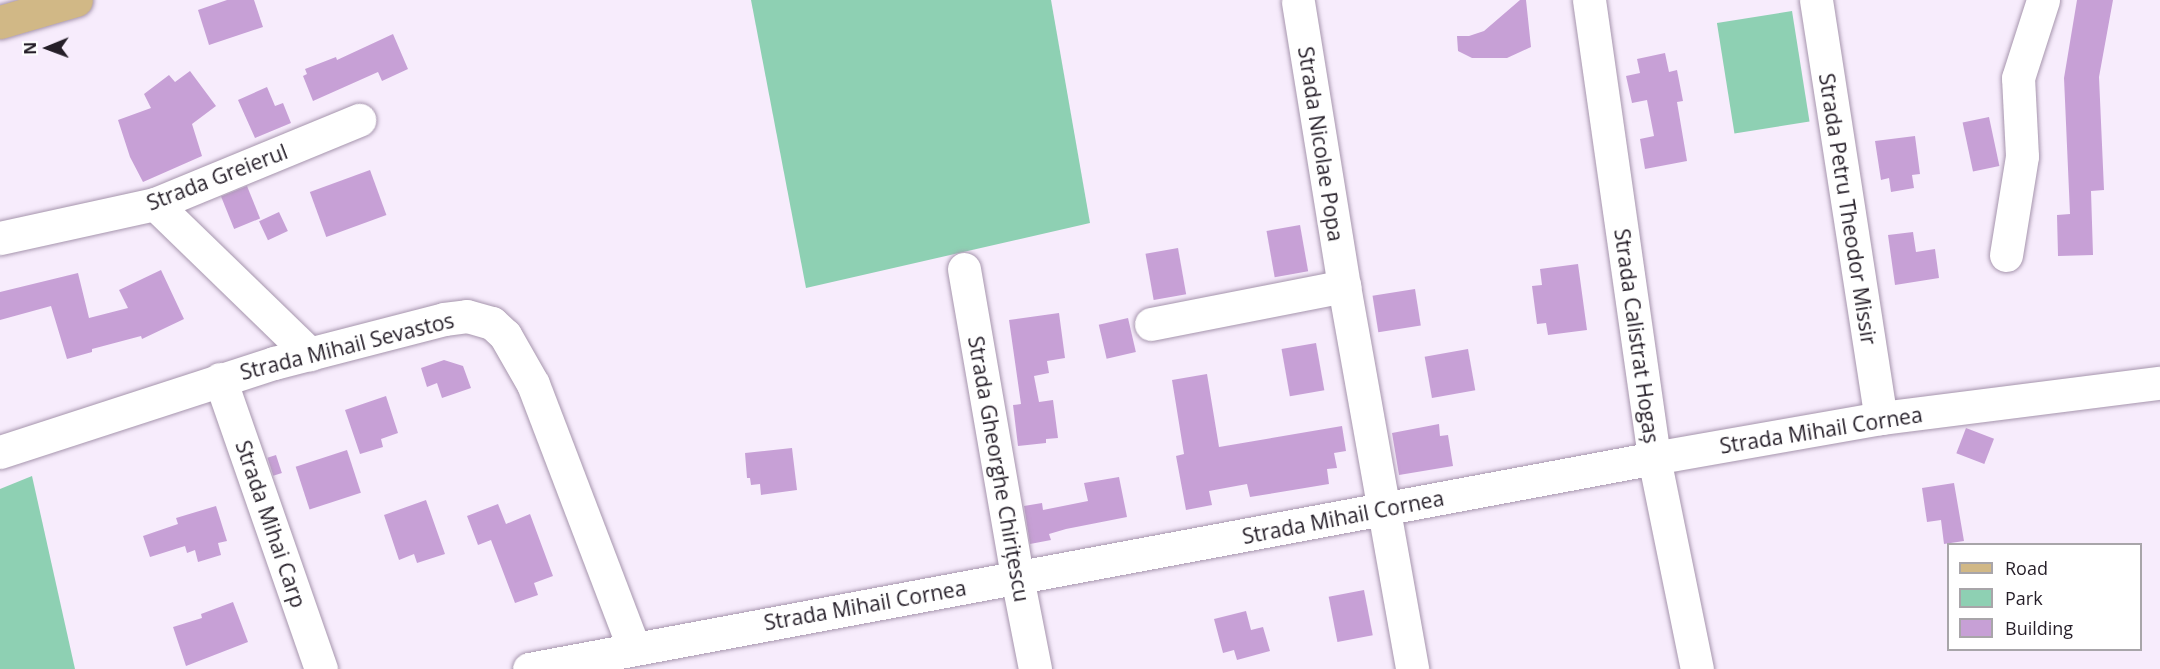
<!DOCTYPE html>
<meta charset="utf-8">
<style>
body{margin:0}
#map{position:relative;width:2160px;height:669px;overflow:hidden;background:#f7ecfc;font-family:"Open Sans",sans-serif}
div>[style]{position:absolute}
.green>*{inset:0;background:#8ed0b3;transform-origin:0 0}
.building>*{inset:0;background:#c7a0d6;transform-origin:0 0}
.roads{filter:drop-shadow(0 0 2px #a695ad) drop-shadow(0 0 2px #a695ad)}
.minor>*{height:33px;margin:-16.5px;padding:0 16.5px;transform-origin:16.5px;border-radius:16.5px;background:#fff}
.major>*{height:33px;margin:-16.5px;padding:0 16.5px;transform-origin:16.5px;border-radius:16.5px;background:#d1b886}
span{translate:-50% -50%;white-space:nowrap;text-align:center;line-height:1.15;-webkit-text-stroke:4.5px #fff;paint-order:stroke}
.street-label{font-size:21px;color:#251e28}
.legend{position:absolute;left:1947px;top:543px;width:195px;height:108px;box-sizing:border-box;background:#fff;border:2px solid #a8a5a9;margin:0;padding:8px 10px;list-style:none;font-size:18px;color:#251e28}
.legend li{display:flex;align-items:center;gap:12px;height:30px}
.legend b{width:30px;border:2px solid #a8a5a9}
.north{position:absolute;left:18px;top:18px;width:60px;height:60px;-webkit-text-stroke:4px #fff;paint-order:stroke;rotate:269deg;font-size:16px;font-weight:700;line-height:24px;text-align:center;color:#251e28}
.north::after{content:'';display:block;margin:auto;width:21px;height:27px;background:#251e28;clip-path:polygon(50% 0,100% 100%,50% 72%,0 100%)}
</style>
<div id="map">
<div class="green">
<div style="clip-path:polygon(751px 0,1051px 0,1090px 223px,806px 288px)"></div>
<div style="left:1792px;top:11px;width:112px;height:76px;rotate:81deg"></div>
<div style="clip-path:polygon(32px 476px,75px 669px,0 669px,0 489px)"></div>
</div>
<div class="building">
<div style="clip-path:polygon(227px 0,254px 0,263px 27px,209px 45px,198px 10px)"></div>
<div style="clip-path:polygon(1520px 0,1526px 0,1531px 47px,1507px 58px,1472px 58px,1458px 51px,1457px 36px,1469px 36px,1484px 31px)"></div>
<div style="clip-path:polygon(2077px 0,2113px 0,2099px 77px,2104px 190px,2091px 191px,2093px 255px,2058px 256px,2057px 215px,2070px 214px,2064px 78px)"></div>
<div style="clip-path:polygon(393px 34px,408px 69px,382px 81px,378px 72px,313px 101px,303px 76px,307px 74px,305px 69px,336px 57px,337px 60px)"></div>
<div style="clip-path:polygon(1665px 53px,1669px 72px,1677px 70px,1683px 101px,1677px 102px,1687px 161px,1645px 169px,1640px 139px,1654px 136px,1647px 100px,1632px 103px,1626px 76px,1640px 73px,1637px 59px)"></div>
<div style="clip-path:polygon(190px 71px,216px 106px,192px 124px,202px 156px,143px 182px,130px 157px,118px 120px,151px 108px,144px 94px,169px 75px,175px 82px)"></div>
<div style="clip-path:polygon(267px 87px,275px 106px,283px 103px,291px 123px,255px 138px,238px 100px)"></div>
<div style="left:1989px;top:117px;width:50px;height:27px;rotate:78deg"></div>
<div style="clip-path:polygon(1915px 136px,1920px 174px,1912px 175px,1914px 188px,1891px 192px,1889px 178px,1881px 180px,1875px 141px)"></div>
<div style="left:370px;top:170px;width:48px;height:64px;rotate:70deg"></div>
<div style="left:247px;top:186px;width:35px;height:28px;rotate:68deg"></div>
<div style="left:279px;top:212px;width:21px;height:22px;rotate:65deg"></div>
<div style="left:1300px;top:225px;width:47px;height:34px;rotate:80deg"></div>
<div style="clip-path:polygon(1913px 232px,1916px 252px,1935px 249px,1939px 278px,1895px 285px,1888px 235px)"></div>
<div style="left:1178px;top:248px;width:47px;height:33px;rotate:80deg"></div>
<div style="clip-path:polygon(1578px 264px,1587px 330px,1548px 335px,1546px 323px,1537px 324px,1532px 286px,1542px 285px,1540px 269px)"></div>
<div style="clip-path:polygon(161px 270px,184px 319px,142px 339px,141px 336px,92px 349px,92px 352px,67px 359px,51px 306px,0 320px,0 292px,78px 273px,89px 318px,128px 308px,119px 290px)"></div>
<div style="left:1415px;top:289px;width:37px;height:43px;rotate:81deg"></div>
<div style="clip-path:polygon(1059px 313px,1065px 358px,1047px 361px,1049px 373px,1034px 376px,1039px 402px,1053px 400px,1058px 438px,1046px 439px,1046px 443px,1018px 446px,1013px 405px,1021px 404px,1009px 320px)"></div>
<div style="left:1128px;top:318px;width:35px;height:30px;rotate:77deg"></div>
<div style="left:1316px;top:343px;width:48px;height:35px;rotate:80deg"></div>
<div style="left:1468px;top:349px;width:42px;height:44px;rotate:80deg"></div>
<div style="clip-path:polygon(444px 360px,463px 366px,471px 388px,442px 398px,437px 383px,427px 387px,421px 368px)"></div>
<div style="clip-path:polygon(1207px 374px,1219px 447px,1342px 426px,1346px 451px,1334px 453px,1337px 468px,1327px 469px,1329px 484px,1250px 497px,1247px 484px,1209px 491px,1212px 505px,1186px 510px,1176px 456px,1184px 454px,1172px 380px)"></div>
<div style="clip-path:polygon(386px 396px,398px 433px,381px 439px,383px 447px,360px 454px,345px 410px)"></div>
<div style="clip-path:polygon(1439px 424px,1440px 436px,1448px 435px,1453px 466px,1399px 475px,1392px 433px)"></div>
<div style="left:1966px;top:428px;width:30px;height:27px;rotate:21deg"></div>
<div style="clip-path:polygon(792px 448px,797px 490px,761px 495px,760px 484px,751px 485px,750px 478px,747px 478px,745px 453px)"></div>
<div style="left:347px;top:450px;width:45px;height:54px;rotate:72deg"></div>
<div style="left:276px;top:455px;width:19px;height:9px;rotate:72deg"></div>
<div style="clip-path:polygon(1119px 477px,1127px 517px,1066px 529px,1049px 534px,1051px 540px,1030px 544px,1024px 506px,1042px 503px,1043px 510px,1088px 501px,1084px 483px)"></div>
<div style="clip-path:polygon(1954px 483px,1964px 541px,1944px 544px,1941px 520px,1927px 522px,1922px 488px)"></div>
<div style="clip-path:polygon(426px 500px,445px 554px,417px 563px,414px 554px,399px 560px,384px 515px)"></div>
<div style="clip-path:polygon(498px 504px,506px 524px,530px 514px,553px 576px,534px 583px,538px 595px,515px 603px,491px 540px,478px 545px,467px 516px)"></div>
<div style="clip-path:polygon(216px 506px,227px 541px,218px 543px,221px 555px,198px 562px,195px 550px,187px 553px,185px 546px,150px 557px,143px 536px,178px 524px,176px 518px)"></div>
<div style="left:1364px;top:590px;width:46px;height:36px;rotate:79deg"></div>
<div style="clip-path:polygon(233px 602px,248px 642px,186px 666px,173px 627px,202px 618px,201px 614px)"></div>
<div style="clip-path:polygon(1246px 611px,1251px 630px,1263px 627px,1270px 651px,1237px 660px,1234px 650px,1223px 653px,1214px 619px)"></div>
</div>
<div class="roads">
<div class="minor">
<div style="left:1589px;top:0;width:463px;rotate:81.9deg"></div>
<div style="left:1654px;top:458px;width:215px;rotate:78.5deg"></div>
<div style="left:1816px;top:0;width:423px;rotate:81.2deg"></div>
<div style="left:1298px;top:2px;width:288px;rotate:80.8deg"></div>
<div style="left:1344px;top:286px;width:389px;rotate:79.9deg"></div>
<div style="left:155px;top:204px;width:216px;rotate:44.1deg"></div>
<div style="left:0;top:238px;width:159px;rotate:-12.4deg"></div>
<div style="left:155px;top:204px;width:221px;rotate:-22.4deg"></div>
<div style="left:2006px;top:255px;width:100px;rotate:-80.8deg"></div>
<div style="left:2022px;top:156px;width:78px;rotate:-92.9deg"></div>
<div style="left:2018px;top:78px;width:82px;rotate:-72.2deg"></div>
<div style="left:964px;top:269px;width:313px;rotate:80.2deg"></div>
<div style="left:1017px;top:577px;width:94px;rotate:78.9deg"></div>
<div style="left:1151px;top:324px;width:197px;rotate:-11.1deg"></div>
<div style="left:220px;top:379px;width:307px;rotate:70.8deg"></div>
<div style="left:0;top:452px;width:288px;rotate:-18deg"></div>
<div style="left:274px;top:363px;width:176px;rotate:-14.5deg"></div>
<div style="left:444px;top:319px;width:23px;rotate:-7deg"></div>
<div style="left:467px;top:316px;width:26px;rotate:16deg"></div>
<div style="left:492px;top:323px;width:18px;rotate:43deg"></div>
<div style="left:505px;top:335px;width:56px;rotate:60.3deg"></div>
<div style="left:533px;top:384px;width:283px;rotate:69.1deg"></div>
<div style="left:529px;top:669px;width:1145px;rotate:-10.62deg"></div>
<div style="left:1654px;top:458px;width:230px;rotate:-10deg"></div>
<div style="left:1881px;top:418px;width:281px;rotate:-7.2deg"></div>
</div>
<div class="major">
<div style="left:0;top:22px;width:79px;rotate:-16.1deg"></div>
</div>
</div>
<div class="street-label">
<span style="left:1321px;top:144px;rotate:81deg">Strada Nicolae Popa</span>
<span style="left:217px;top:177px;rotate:-21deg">Strada Greierul</span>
<span style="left:1848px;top:209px;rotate:81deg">Strada Petru Theodor Missir</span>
<span style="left:1637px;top:336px;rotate:82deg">Strada Calistrat Hogaș</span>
<span style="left:347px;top:346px;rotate:-14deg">Strada Mihail Sevastos</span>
<span style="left:1821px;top:430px;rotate:-9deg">Strada Mihail Cornea</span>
<span style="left:999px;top:469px;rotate:80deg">Strada Gheorghe Chirițescu</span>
<span style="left:1343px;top:517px;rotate:-11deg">Strada Mihail Cornea</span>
<span style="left:271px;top:524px;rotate:71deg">Strada Mihai Carp</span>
<span style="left:865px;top:605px;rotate:-10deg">Strada Mihail Cornea</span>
</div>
<ul class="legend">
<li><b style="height:8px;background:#d1b886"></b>Road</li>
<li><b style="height:16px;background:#8ed0b3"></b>Park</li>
<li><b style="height:16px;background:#c7a0d6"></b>Building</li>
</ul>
<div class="north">N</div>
</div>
